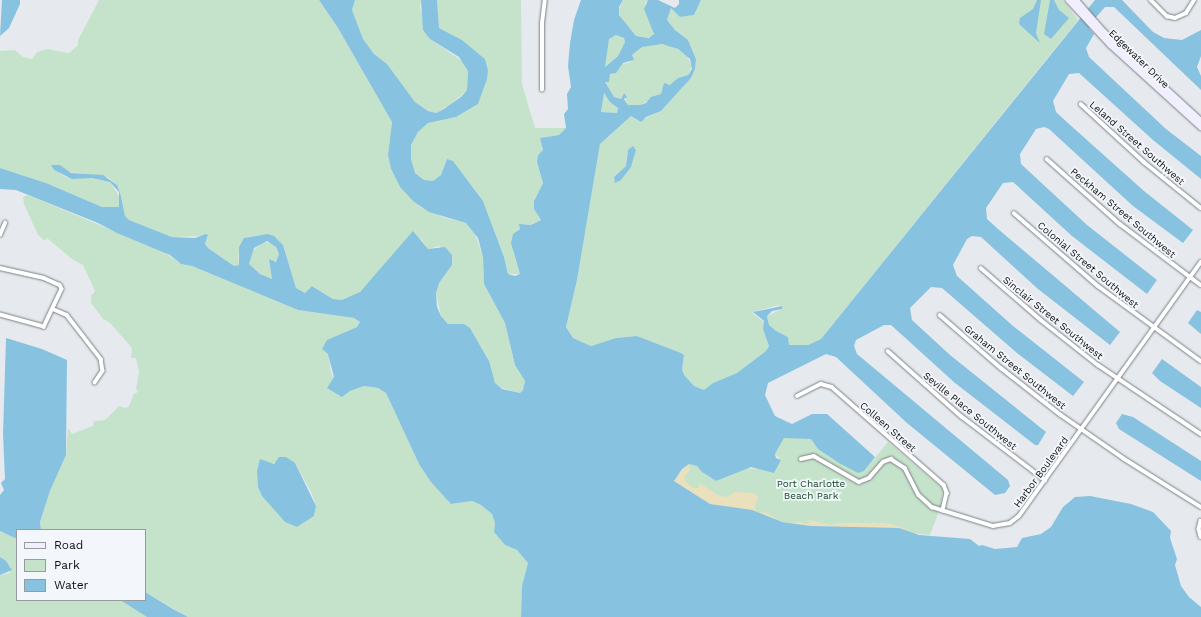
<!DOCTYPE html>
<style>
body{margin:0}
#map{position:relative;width:1201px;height:617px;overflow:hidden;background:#e6eaef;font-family:"Work Sans",sans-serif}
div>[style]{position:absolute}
.green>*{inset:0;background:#c5e3cb}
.sand>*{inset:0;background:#eae0bb}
.water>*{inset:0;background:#87c2e0}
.roads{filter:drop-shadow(0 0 1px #7d8085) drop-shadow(0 0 1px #7d8085)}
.street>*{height:3.5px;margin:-1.75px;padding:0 1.75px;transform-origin:1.75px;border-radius:1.75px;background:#fff}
.secondary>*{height:5.5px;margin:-2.75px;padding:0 2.75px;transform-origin:2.75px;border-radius:2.75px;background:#f1eefd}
span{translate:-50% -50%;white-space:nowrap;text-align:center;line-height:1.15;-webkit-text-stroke:3.5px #f3f7fc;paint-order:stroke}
.street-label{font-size:10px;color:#0e0f11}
.park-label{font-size:10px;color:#114926}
.legend{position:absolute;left:16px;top:529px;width:130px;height:72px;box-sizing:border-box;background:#f3f7fc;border:1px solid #979a9e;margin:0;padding:5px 7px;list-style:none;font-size:12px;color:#0e0f11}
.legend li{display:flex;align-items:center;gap:8px;height:20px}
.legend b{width:20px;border:1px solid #979a9e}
</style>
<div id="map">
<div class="green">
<div style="clip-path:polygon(99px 0,319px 0,338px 28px,392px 122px,388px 155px,391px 169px,400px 187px,421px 207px,443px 217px,466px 223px,475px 234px,483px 257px,484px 284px,505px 323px,515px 365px,525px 381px,523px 390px,520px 393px,498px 387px,492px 379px,487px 357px,470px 328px,464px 324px,448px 324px,441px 316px,436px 293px,439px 283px,452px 265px,439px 246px,428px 249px,421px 239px,356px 295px,342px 300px,333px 299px,313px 286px,305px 293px,296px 288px,283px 245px,267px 234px,248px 237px,238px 254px,239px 265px,234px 266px,208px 248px,205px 244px,208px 236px,172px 237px,129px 220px,125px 216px,121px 196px,117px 185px,108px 177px,54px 170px,66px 177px,92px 178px,110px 182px,121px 199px,119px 207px,115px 209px,102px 207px,46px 183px,0 168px,0 51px,15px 50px,23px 57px,32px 59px,37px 52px,47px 49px,69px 53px,78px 45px,78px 40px)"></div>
<div style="clip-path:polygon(355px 0,421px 0,420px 8px,430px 39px,465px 63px,468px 71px,467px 90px,450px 105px,436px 113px,428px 111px,415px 102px,387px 64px,374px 54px,363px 39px,352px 10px)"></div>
<div style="clip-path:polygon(437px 0,521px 0,522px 84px,535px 128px,566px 128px,559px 135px,540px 138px,543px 150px,538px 155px,537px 162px,543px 183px,534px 201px,534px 209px,541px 220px,531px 225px,526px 224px,513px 234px,513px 251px,520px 274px,508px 274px,504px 257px,483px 201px,462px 173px,447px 159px,441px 175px,433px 181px,424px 180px,415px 173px,411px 159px,411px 145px,418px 132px,428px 123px,456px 117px,478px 104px,488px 70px,485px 59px,478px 53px,462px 40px,439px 28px)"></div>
<div style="clip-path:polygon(623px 0,648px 0,645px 3px,647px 16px,654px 31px,652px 38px,636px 36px,622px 19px,618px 12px)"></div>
<div style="clip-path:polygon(evenodd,701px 0,1063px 0,1078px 20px,821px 339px,808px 345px,789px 345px,788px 337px,776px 331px,769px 325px,767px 316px,782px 309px,779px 305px,756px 311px,752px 313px,764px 322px,763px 329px,769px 346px,766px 351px,737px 373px,713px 383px,704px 390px,694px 386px,685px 376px,682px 370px,684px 355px,681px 353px,637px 336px,616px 338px,591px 346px,573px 338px,566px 327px,577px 280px,600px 144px,631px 116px,639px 121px,661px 111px,691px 78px,695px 69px,696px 58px,688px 40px,675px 30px,667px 20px,671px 8px,680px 17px,694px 15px,701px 0,636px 148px,632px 164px,614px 181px,614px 177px,626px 166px,627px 153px,636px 148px)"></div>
<div style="clip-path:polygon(616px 35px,624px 38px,625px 42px,618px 56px,604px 67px,609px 39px)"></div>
<div style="clip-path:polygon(656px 44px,671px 45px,686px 55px,692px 66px,688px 75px,678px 78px,671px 85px,664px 84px,661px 94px,640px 105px,628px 105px,623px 93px,621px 99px,614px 97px,605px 83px,608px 77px,620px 65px,631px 62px,632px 55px,642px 47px)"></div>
<div style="clip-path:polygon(603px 93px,618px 108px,617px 113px,601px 112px)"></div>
<div style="clip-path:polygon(evenodd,28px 195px,164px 252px,181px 264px,192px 266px,298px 310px,354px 318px,360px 322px,357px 327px,327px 340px,331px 372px,342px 397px,350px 391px,364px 386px,378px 388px,386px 393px,419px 464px,451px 504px,472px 501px,481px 505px,492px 514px,495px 523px,494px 532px,505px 545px,517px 550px,528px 563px,522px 587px,521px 617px,188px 617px,145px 592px,145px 530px,41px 530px,40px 522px,50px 491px,66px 455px,68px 428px,72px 434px,93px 426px,94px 421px,105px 420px,119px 406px,125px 408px,129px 406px,134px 394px,138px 392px,136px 389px,139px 372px,136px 358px,131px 358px,132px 348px,110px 323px,103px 319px,91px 303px,91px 296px,95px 291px,83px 265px,72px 259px,47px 238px,45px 241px,38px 235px,24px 204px,23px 197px,28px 195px,260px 461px,271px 464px,278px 461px,295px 463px,312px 494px,316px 506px,314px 516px,297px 527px,282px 519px,260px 492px,257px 471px,260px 461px)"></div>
<div style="clip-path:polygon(264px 242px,274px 244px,279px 254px,278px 261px,271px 261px,272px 279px,260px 274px,249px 264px,251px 252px)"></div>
<div style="clip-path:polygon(784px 437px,812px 438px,864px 471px,888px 442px,943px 489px,941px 506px,930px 535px,782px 522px,720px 506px,674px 478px,689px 464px,697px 466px,702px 472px,716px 481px,745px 468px,769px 470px,781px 460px,775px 454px)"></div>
<div style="clip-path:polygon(0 531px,17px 539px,17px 600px,120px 600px,147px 617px,0 617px,0 575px,10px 573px,11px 567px,0 557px)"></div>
</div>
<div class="sand">
<div style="clip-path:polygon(689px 464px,690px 470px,684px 477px,686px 482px,693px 488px,699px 488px,699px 483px,720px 496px,728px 497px,734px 492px,754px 493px,758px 497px,755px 508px,757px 512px,767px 513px,781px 522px,796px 524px,798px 521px,807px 525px,809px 520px,831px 525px,838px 523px,887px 523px,907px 529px,811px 526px,782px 522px,752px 510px,710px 504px,674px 481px,682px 469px)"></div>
</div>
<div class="water">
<div style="clip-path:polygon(2px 0,20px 0,20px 4px,9px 28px,0 36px)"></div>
<div style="clip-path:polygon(evenodd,319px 0,355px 0,352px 10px,363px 39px,374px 54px,387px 64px,415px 102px,428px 111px,436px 113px,444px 109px,461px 97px,467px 90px,468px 71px,459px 57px,430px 39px,423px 30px,421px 0,437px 0,439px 28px,462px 40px,485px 59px,488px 70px,487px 79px,478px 104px,456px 117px,428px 123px,418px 132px,411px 145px,411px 159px,415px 173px,424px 180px,433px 181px,441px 175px,447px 159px,453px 161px,483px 201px,504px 257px,508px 274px,515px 276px,520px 274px,511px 243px,513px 234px,520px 229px,519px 224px,531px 225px,541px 220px,534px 209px,534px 201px,543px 183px,537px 162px,538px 155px,543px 150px,540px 138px,559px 135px,566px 128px,564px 114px,568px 109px,567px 94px,571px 87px,568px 66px,570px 43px,574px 20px,581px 0,623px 0,619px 7px,619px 15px,636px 36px,649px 38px,654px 34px,644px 9px,648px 0,658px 0,675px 8px,679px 4px,679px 0,701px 0,694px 15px,680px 17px,671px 8px,667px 20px,675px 30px,688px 40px,696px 59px,695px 69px,691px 78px,661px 111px,646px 117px,641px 122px,631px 116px,600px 144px,577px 280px,566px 327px,573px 338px,591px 346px,616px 338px,637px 336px,681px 353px,684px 355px,682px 370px,685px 376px,694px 386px,704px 390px,713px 383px,737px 373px,766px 351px,769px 346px,763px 329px,764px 321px,753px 312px,782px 306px,782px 309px,772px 311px,767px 316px,769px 325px,776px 331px,788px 337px,789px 345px,808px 345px,821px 339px,1095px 0,1122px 0,1153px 32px,1164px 38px,1182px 40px,1201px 30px,1201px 56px,1197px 67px,1201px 76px,1201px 90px,1114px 7px,1105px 7px,1091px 23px,1089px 28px,1094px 34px,1086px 48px,1089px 57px,1166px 129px,1201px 156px,1201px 179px,1153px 140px,1079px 73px,1069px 74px,1053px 101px,1056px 112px,1069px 124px,1144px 191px,1193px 230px,1183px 243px,1133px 206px,1049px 129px,1044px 127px,1036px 129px,1020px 154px,1021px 164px,1087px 225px,1157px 280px,1147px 294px,1072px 236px,1013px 182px,1003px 183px,986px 208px,987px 219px,998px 229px,1120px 332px,1110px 345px,1038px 289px,981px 237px,972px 236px,967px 239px,953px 265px,957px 276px,1013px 326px,1084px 382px,1073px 396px,1017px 353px,942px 288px,931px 287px,910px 308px,912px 320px,950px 355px,1046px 432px,1038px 445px,1035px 445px,955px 383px,891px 325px,884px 325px,856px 340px,854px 346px,857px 354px,1008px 480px,1010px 486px,1005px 493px,995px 495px,907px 423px,836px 357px,826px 354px,768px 383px,765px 395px,775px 416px,792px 424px,812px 414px,827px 414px,875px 457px,864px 471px,858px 473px,839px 463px,818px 449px,811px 439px,784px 438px,775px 454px,776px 458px,781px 460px,774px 473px,751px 467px,716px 481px,702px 472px,697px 466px,689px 464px,682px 469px,674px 481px,710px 504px,752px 510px,782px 522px,811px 526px,899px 528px,919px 535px,970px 539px,979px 546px,982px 545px,995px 549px,1017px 547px,1022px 538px,1041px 534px,1051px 527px,1063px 507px,1075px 497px,1090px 496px,1131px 504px,1153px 512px,1171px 531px,1170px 538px,1177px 559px,1175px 565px,1181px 586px,1189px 597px,1201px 607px,1201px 617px,521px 617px,522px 586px,528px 563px,517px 550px,505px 545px,494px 532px,495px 523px,492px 514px,481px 505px,472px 501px,451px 504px,431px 482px,419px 464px,386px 393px,378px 388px,364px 386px,350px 391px,342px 397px,327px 388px,334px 377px,328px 354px,322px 349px,327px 340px,357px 327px,360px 322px,354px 318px,298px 310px,192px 266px,181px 264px,170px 255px,117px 233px,98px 223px,16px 190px,0 189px,0 168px,46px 183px,102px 207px,119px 207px,119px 192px,110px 182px,92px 178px,72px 179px,54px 170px,51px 165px,60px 165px,71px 173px,103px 175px,117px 185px,121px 196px,125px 216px,129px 220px,172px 237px,195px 238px,206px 234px,208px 235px,205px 244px,208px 248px,234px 266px,239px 265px,239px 247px,244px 238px,267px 234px,274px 236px,283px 245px,296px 288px,305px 293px,312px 286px,333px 299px,342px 300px,360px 292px,413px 231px,428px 249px,445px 247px,452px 255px,452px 265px,439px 283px,436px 293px,437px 307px,441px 316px,448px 324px,464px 324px,470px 328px,489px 361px,495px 383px,502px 389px,520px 393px,523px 390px,525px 381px,515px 365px,505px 323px,484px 284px,483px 257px,478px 238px,466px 223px,429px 212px,413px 201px,400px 187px,391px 169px,388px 155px,392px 122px,338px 28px,319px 0,616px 35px,624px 38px,625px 42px,618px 56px,605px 67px,609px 39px,616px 35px,319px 0,662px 44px,678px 49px,690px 59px,692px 69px,688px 75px,678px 78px,670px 85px,664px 83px,661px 94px,651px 97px,646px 103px,640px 105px,628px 105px,624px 99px,627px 97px,624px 93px,621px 99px,614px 97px,605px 82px,609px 82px,610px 74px,616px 73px,623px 63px,634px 60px,632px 55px,642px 47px,662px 44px,319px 0,604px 93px,610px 102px,618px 108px,617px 113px,601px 112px,604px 93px,319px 0,267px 241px,276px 247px,279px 254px,276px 262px,269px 259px,272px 279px,260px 274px,249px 264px,254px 248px,267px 241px)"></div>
<div style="clip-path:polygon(1037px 0,1041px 0,1036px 33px,1040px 43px,1019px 24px,1020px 18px,1033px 9px)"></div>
<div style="clip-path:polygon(1050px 0,1054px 0,1059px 10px,1069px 18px,1051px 39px,1044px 34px)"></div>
<div style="clip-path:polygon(633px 146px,636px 150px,631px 167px,621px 180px,615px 183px,614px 177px,626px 166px,628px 150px)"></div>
<div style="clip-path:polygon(1197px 310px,1201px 312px,1201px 334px,1188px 323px)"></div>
<div style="clip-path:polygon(6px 338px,42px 349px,67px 360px,66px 455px,50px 491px,40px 522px,41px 530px,17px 530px,17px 539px,0 531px,0 495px,4px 490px,1px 483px,5px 479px,3px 434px)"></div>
<div style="clip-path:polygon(1162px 359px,1201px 387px,1201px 408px,1160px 381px,1152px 373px)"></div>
<div style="clip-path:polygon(1122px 414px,1133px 417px,1201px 461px,1201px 481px,1119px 429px,1116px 423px)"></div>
<div style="clip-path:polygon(279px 457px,286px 457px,295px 463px,316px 506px,314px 516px,297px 527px,285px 522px,262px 496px,258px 487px,257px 471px,260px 459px,274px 464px)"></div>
<div style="clip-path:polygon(0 557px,6px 561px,12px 570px,0 575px)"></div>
<div style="clip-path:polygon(145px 592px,173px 609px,188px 617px,147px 617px,120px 600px,145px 600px)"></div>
</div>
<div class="roads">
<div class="street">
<div style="left:1151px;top:0;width:23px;rotate:45deg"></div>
<div style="left:1167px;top:16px;width:8px;rotate:14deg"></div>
<div style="left:1175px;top:18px;width:12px;rotate:-24deg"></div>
<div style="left:1186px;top:13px;width:15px;rotate:-58deg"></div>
<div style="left:542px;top:90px;width:67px;rotate:-90deg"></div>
<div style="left:542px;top:23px;width:23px;rotate:-83deg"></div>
<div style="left:1081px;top:104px;width:86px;rotate:42.6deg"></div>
<div style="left:1144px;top:162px;width:73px;rotate:38.9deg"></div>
<div style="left:1047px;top:159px;width:98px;rotate:41.7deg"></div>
<div style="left:1120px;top:224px;width:101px;rotate:37deg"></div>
<div style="left:1014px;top:213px;width:111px;rotate:41deg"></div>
<div style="left:1098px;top:286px;width:127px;rotate:36.1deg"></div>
<div style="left:0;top:235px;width:13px;rotate:-67deg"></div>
<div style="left:0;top:268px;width:45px;rotate:12.8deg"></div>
<div style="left:44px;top:278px;width:17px;rotate:24deg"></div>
<div style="left:60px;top:285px;width:4px;rotate:63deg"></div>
<div style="left:62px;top:289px;width:42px;rotate:115.3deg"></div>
<div style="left:44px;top:327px;width:46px;rotate:-164.7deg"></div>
<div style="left:981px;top:268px;width:79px;rotate:40.9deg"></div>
<div style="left:1041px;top:320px;width:73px;rotate:38.3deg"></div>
<div style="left:1098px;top:365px;width:124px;rotate:33.8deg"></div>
<div style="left:53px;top:309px;width:15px;rotate:23deg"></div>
<div style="left:67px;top:315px;width:56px;rotate:52.3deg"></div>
<div style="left:101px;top:359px;width:12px;rotate:81deg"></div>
<div style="left:103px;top:371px;width:14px;rotate:124deg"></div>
<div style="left:940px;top:315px;width:81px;rotate:41deg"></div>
<div style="left:1001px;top:368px;width:76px;rotate:38.1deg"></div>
<div style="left:1061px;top:415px;width:75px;rotate:34.7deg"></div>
<div style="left:1123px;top:458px;width:92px;rotate:32.1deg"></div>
<div style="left:888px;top:351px;width:98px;rotate:41.7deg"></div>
<div style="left:961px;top:416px;width:106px;rotate:37.3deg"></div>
<div style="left:797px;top:396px;width:27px;rotate:-27deg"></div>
<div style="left:821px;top:384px;width:11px;rotate:15deg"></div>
<div style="left:832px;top:387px;width:149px;rotate:41.2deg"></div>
<div style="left:944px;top:485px;width:9px;rotate:69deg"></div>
<div style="left:947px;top:493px;width:18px;rotate:103deg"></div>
<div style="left:801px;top:459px;width:13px;rotate:-13deg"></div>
<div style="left:814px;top:456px;width:52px;rotate:30deg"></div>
<div style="left:859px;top:482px;width:11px;rotate:-22deg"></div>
<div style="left:869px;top:478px;width:21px;rotate:-49deg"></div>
<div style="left:883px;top:462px;width:9px;rotate:-21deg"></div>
<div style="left:891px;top:459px;width:17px;rotate:33deg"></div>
<div style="left:905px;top:468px;width:30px;rotate:63deg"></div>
<div style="left:919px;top:495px;width:18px;rotate:43deg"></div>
<div style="left:932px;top:507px;width:64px;rotate:17.3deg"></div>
<div style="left:993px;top:526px;width:17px;rotate:-10deg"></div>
<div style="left:1010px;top:523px;width:11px;rotate:-38deg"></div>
<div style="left:1019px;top:516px;width:312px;rotate:-54.4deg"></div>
<div style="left:1201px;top:521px;width:8px;rotate:104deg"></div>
<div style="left:1199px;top:529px;width:8px;rotate:76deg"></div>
</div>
<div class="secondary">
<div style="left:1069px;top:0;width:62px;rotate:47deg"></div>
<div style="left:1111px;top:45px;width:122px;rotate:42.3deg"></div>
<div style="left:1076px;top:0;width:43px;rotate:48.8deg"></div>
<div style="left:1104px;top:32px;width:132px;rotate:42.5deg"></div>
</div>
</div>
<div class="street-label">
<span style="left:1139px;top:59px;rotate:44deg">Edgewater Drive</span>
<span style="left:1137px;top:143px;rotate:41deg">Leland Street Southwest</span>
<span style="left:1123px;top:213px;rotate:40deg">Peckham Street Southwest</span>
<span style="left:1088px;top:265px;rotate:40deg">Colonial Street Southwest</span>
<span style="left:1053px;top:318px;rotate:39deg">Sinclair Street Southwest</span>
<span style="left:1015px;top:367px;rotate:39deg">Graham Street Southwest</span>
<span style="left:970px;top:411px;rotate:39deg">Seville Place Southwest</span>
<span style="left:888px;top:427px;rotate:41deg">Colleen Street</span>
<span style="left:1041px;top:472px;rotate:-54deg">Harbor Boulevard</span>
</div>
<div class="park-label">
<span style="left:811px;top:489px">Port Charlotte<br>Beach Park</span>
</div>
<ul class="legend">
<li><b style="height:5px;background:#f1eefd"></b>Road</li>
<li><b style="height:11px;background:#c5e3cb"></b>Park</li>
<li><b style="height:11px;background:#87c2e0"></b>Water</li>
</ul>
</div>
